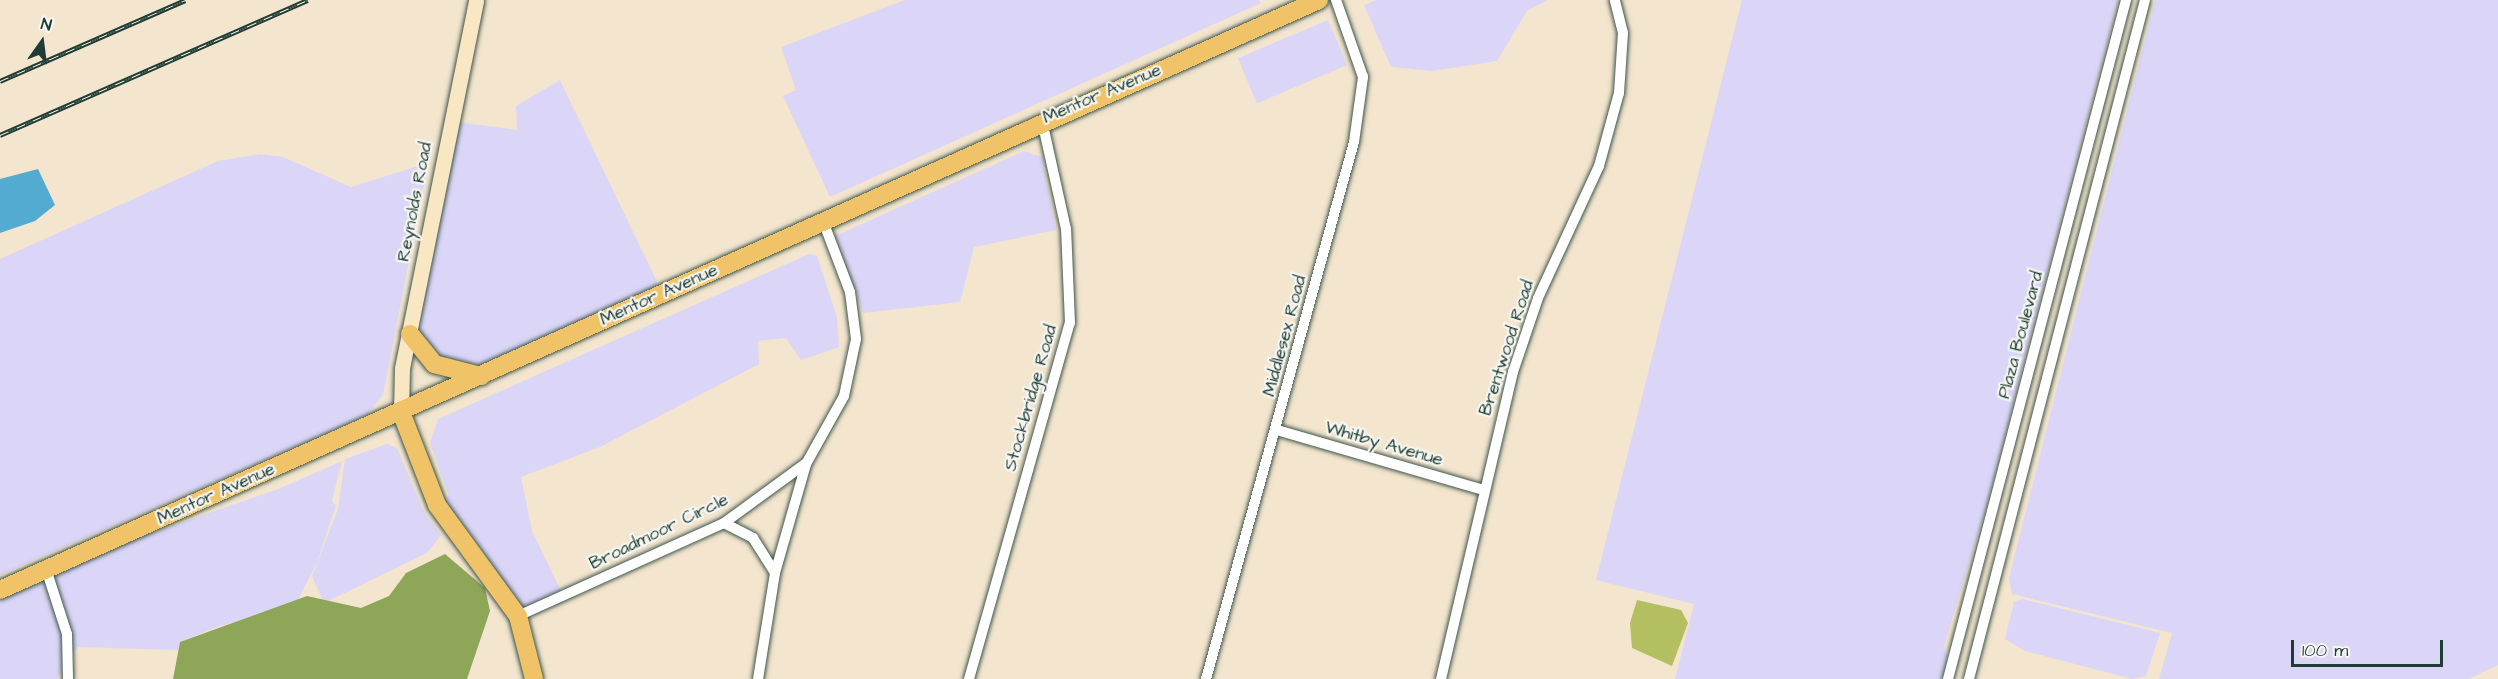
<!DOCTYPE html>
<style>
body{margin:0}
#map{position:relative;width:2498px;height:679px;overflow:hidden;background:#f3e5ce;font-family:"Architects Daughter",sans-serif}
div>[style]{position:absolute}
.built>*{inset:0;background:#dbd6f7;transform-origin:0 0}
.green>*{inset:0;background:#b3bf61}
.forest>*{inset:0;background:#8ea657}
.water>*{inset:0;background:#54abd1}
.roads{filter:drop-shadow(0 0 2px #3f564b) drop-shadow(0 0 2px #3f564b)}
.street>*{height:10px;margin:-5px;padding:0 5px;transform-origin:5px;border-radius:5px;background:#fff}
.secondary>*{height:15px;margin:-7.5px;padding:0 7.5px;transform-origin:7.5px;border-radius:7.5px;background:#f9e7c3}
.primary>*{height:18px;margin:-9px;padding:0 9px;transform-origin:9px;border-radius:9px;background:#f1c369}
.rail>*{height:5px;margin-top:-2.5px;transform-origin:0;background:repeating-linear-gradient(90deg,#f6f6f2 0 9px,#1f3d34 0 18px);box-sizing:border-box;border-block:2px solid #1f3d34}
span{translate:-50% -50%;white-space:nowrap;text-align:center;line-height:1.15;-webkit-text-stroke:4.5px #f6f6f2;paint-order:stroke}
.street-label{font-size:18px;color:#1f3d34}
.north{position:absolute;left:12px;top:12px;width:60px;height:60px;-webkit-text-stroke:4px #f6f6f2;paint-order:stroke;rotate:14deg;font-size:16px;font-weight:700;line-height:24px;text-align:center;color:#1f3d34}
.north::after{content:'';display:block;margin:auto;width:21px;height:27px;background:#1f3d34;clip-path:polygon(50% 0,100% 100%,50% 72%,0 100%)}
.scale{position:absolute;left:2291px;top:640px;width:152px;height:27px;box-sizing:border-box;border:3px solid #1f3d34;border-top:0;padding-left:8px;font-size:18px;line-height:21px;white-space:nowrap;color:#1f3d34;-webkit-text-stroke:4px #f6f6f2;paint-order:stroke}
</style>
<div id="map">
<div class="built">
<div style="clip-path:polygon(905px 0,1259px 0,1261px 3px,830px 197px,783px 96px,796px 90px,781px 47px)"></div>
<div style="clip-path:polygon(1376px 0,1548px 0,1527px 11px,1497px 61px,1432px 71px,1391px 67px,1364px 5px)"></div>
<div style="clip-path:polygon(1742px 0,2118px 0,1986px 508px,1944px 646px,1948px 658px,1942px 679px,1675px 679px,1694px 604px,1596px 580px)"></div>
<div style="clip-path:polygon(2155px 0,2498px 0,2498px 665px,2469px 679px,2159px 679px,2172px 633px,2012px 594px,2009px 578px)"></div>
<div style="left:1328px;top:20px;width:49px;height:98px;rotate:67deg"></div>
<div style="clip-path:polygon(560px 80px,660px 288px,483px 370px,449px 364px,425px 348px,416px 331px,458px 122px,517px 130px,516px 106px)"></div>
<div style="clip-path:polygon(1024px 151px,1042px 157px,1056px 230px,974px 247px,960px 302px,863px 313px,835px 236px)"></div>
<div style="clip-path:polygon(260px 154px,283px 157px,351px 187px,428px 163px,383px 395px,367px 415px,0 575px,0 259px,218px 161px)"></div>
<div style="clip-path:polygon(809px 254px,817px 256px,837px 317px,839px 347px,801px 360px,786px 338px,758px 341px,759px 364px,600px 447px,521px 477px,532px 531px,562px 593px,519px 612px,441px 500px,449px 496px,430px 443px,438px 419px)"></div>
<div style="clip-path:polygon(387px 444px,397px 448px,424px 512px,441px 535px,427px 553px,324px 603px,312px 576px,338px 509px,345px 459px)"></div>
<div style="clip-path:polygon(342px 461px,332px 500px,336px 506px,317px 562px,295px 606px,220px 626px,180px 642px,178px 650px,77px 647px,57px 679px,0 679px,0 596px,91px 554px,281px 488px)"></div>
<div style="clip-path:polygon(2023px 599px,2160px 633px,2146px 676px,2132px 679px,2025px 651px,2005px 639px,2014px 602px)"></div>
</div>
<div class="green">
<div style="clip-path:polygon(1637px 600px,1681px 610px,1688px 623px,1672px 666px,1632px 648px,1630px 623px)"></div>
</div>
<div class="forest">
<div style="clip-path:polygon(445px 554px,485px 588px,490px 611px,467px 679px,173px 679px,180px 642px,307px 596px,361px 608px,389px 596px,406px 573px)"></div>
</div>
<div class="water">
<div style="clip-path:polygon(38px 169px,55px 205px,35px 221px,0 233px,0 179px)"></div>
</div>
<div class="roads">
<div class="street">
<div style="left:1277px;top:430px;width:215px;rotate:16.2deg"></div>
<div style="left:724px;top:523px;width:33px;rotate:27deg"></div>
<div style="left:753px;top:538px;width:41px;rotate:57.8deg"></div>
<div style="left:775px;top:573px;width:107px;rotate:99.1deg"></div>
<div style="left:46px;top:569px;width:68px;rotate:72.1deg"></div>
<div style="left:67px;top:634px;width:45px;rotate:88.7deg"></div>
<div style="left:775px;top:573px;width:113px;rotate:-74.1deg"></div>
<div style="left:806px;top:464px;width:78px;rotate:-60.8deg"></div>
<div style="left:844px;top:396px;width:58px;rotate:-78.1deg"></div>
<div style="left:856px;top:339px;width:47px;rotate:-97.3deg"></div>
<div style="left:850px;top:292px;width:76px;rotate:-110.8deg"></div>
<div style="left:518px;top:616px;width:226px;rotate:-24.3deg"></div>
<div style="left:724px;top:523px;width:100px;rotate:-36.1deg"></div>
<div style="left:969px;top:679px;width:370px;rotate:-74.2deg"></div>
<div style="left:1070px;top:323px;width:94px;rotate:-92.4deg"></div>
<div style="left:1066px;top:229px;width:111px;rotate:-102.5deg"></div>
<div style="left:1206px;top:679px;width:557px;rotate:-74.59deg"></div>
<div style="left:1354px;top:142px;width:66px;rotate:-82.1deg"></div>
<div style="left:1363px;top:77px;width:82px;rotate:-109.3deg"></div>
<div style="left:1441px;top:679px;width:315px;rotate:-76.8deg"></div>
<div style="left:1513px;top:372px;width:78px;rotate:-71.3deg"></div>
<div style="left:1538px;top:298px;width:145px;rotate:-65.2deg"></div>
<div style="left:1599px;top:166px;width:76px;rotate:-74.7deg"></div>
<div style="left:1619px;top:93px;width:60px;rotate:-86.2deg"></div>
<div style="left:1623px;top:33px;width:34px;rotate:-104deg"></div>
<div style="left:1948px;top:679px;width:702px;rotate:-75.31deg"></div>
<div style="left:1969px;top:679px;width:701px;rotate:-75.47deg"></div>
</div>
<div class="secondary">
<div style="left:401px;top:412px;width:44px;rotate:-88.7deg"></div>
<div style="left:402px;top:368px;width:375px;rotate:-78.6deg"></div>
</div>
<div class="primary">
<div style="left:410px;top:334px;width:38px;rotate:51deg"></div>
<div style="left:434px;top:364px;width:49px;rotate:14.3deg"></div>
<div style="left:401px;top:412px;width:100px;rotate:68.8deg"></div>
<div style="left:437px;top:505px;width:137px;rotate:53.9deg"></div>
<div style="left:518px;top:616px;width:65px;rotate:75.7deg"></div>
<div style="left:0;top:590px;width:1445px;rotate:-24.1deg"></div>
</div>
</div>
<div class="rail">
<div style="left:0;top:81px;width:202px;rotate:-23.6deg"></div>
<div style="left:0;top:135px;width:336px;rotate:-23.7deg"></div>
</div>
<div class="street-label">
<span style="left:1102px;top:94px;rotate:-23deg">Mentor Avenue</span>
<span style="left:415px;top:202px;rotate:-79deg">Reynolds Road</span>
<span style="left:659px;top:295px;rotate:-24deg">Mentor Avenue</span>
<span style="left:2021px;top:335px;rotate:-75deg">Plaza Boulevard</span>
<span style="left:1285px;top:336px;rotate:-75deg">Middlesex Road</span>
<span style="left:1507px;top:348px;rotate:-72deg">Brentwood Road</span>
<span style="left:1031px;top:398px;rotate:-74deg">Stockbridge Road</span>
<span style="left:1384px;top:444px;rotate:16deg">Whitby Avenue</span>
<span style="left:216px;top:494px;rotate:-24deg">Mentor Avenue</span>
<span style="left:659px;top:532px;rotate:-26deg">Broadmoor Circle</span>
</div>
<div class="north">N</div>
<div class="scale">100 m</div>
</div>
